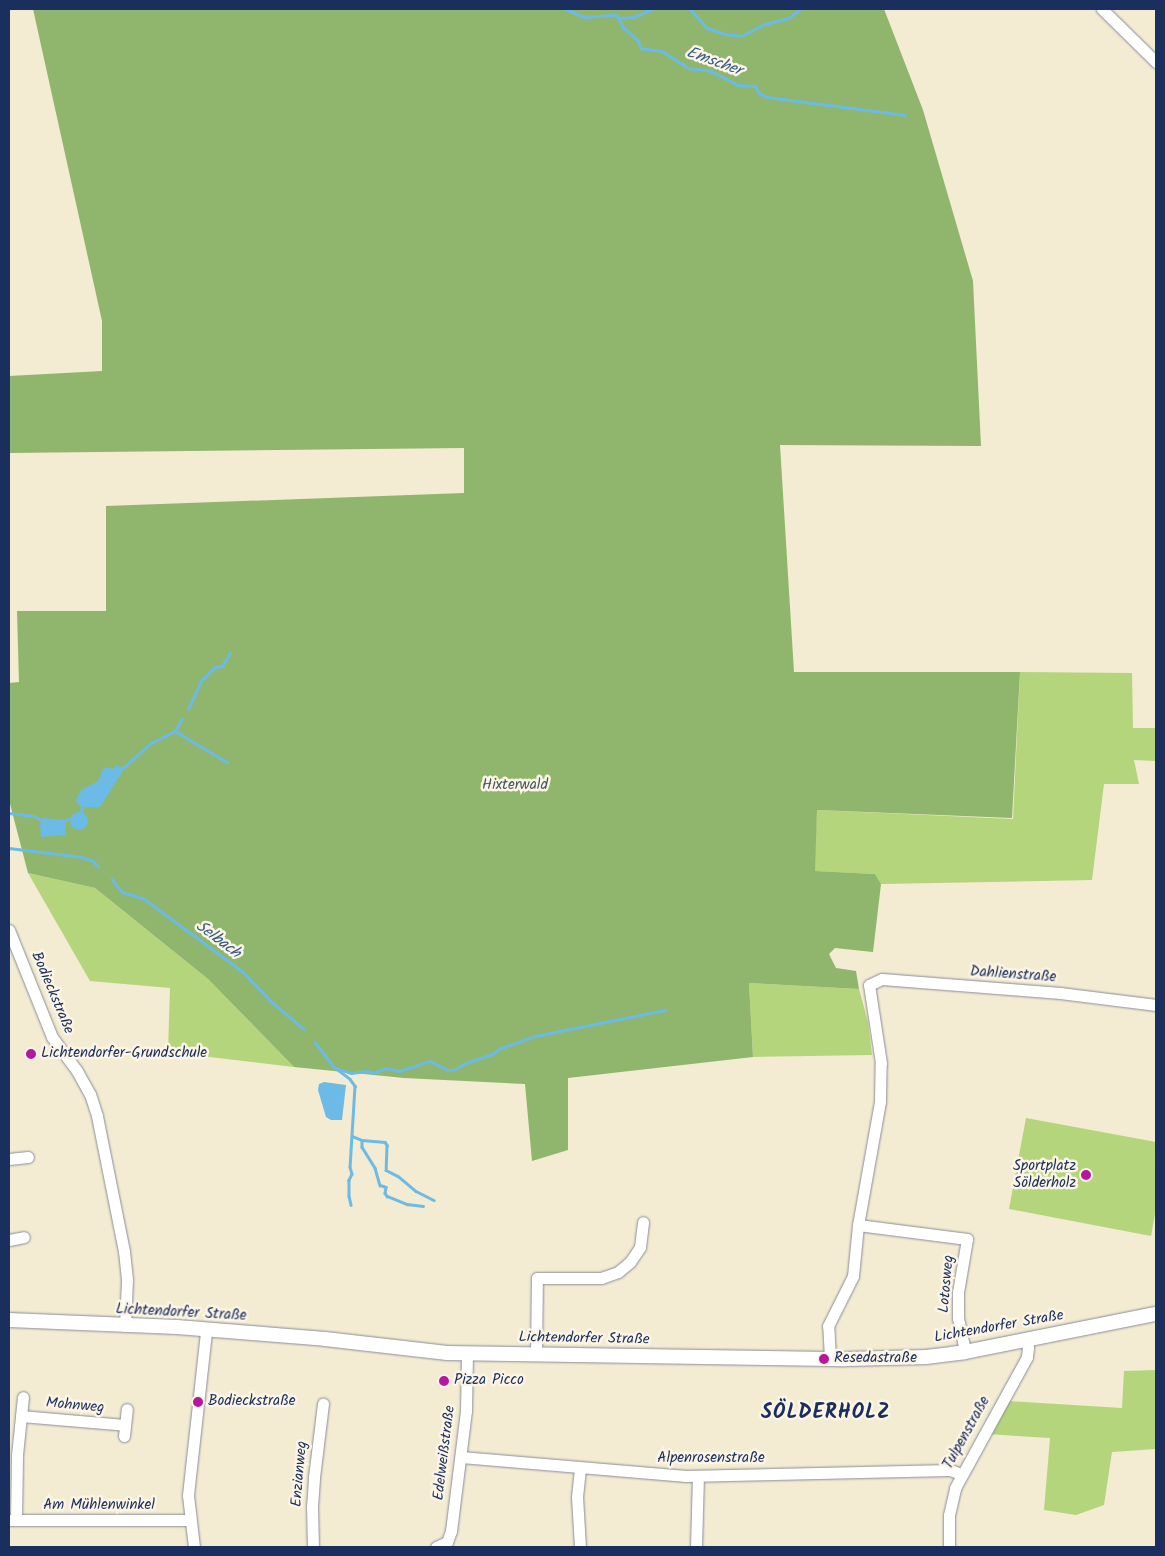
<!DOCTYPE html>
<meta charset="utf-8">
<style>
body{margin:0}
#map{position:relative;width:1165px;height:1556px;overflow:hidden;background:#f3ebd2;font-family:Kalam,sans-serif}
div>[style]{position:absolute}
.green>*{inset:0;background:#b4d57c}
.forest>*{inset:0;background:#8fb66c}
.water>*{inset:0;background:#6bbbe6}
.round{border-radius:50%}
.stream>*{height:2.5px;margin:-1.25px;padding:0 1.25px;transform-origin:1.25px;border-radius:1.25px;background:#6bbbe6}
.roads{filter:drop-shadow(0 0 1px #878d98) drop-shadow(0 0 1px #878d98)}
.minor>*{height:11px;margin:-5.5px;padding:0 5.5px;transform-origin:5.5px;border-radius:5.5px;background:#fff}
.major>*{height:14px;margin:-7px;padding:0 7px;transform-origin:7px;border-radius:7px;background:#fff}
.dots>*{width:14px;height:14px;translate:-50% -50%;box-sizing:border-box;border:2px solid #fcf5e5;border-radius:50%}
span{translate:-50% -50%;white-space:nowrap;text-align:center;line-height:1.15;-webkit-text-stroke:5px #fcf5e5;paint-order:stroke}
.park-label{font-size:15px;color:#415866}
.street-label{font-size:15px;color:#1b2f5e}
.poi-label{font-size:15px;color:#1b2f5e}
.left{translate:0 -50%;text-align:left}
.right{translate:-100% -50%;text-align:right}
.water-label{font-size:16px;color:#335987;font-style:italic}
.district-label{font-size:20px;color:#1b2f5e;font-weight:700;letter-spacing:1px}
.frame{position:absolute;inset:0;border:10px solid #1b2f5e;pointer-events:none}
</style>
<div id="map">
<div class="green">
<div style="clip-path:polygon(1020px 672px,1132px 673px,1133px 728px,1156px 728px,1156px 761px,1134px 760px,1139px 784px,1104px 784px,1092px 880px,881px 884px,875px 874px,814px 871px,817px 810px,1013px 819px)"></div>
<div style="clip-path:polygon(28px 873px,95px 888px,208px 979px,294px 1067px,168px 1052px,170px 988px,90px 981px)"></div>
<div style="clip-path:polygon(749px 983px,859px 989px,868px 1022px,872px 1055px,753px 1057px)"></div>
<div style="clip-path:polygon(1026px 1118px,1156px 1142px,1156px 1208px,1151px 1236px,1009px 1209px)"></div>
<div style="clip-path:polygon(1156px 1370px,1156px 1449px,1112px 1452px,1104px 1505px,1076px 1515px,1044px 1510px,1050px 1438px,986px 1434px,1006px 1401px,1122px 1408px,1124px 1371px)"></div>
</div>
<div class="forest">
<div style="clip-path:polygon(33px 9px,884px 9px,923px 110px,973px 281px,981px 446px,780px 445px,794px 672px,1020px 672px,1012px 818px,817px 810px,815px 871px,875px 874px,881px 884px,873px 952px,835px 948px,829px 954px,836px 968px,856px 971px,859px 989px,749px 983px,753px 1057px,568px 1078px,568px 1150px,532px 1161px,525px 1084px,404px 1078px,294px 1067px,208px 979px,95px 888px,28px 873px,9px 800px,9px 683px,19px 682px,17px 611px,106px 611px,106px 506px,464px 493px,464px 448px,9px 453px,9px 376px,102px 371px,102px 321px)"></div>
</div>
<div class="water">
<div style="clip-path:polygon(116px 765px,122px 767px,122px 772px,100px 807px,82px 807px,78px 804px,76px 800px,81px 790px,98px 781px,104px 767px,113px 769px)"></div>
<div class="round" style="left:70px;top:812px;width:18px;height:18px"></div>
<div style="clip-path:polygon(43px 818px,66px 820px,65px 835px,41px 837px,40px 824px)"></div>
<div style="clip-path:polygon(324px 1082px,346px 1085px,342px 1120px,331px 1120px,326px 1117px,318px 1090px,319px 1084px)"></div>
</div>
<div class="stream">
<div style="left:566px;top:9px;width:20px;rotate:24deg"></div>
<div style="left:584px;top:17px;width:31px;rotate:-4deg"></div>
<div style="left:615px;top:15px;width:5px;rotate:37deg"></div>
<div style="left:619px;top:18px;width:15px;rotate:-4deg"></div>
<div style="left:634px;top:17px;width:20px;rotate:-24deg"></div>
<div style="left:690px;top:9px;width:25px;rotate:48deg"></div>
<div style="left:707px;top:28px;width:19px;rotate:18deg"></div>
<div style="left:725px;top:34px;width:16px;rotate:7deg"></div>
<div style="left:741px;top:36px;width:27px;rotate:-27deg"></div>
<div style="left:765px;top:24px;width:25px;rotate:-14deg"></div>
<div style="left:789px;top:18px;width:14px;rotate:-39deg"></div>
<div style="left:619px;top:18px;width:10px;rotate:66deg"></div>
<div style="left:623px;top:27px;width:20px;rotate:41deg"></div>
<div style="left:638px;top:40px;width:9px;rotate:69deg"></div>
<div style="left:641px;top:48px;width:21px;rotate:8deg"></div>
<div style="left:662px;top:51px;width:31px;rotate:33deg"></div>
<div style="left:688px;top:68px;width:23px;rotate:7deg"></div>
<div style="left:711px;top:71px;width:30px;rotate:27deg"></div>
<div style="left:738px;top:85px;width:17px;rotate:3deg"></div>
<div style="left:755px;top:86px;width:8px;rotate:60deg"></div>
<div style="left:759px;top:93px;width:9px;rotate:27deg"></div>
<div style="left:767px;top:97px;width:139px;rotate:7.4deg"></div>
<div style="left:188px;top:709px;width:31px;rotate:-65deg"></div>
<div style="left:201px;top:681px;width:20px;rotate:-45deg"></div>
<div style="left:215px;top:667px;width:7px;rotate:-8deg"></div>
<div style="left:222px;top:666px;width:15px;rotate:-58deg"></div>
<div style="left:175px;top:731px;width:61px;rotate:30.8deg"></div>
<div style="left:122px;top:769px;width:39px;rotate:-42deg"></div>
<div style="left:151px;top:743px;width:27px;rotate:-27deg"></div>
<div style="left:175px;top:731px;width:14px;rotate:-60deg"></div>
<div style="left:81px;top:812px;width:5px;rotate:-79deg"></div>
<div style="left:9px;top:813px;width:25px;rotate:7deg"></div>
<div style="left:34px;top:816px;width:8px;rotate:30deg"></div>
<div style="left:66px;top:820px;width:3px;rotate:-18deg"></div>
<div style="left:9px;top:848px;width:73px;rotate:7.1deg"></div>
<div style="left:81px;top:857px;width:13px;rotate:18deg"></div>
<div style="left:93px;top:861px;width:8px;rotate:45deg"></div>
<div style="left:112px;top:879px;width:16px;rotate:52deg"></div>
<div style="left:122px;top:892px;width:22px;rotate:16deg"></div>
<div style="left:143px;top:898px;width:123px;rotate:36.4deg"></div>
<div style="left:242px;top:971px;width:45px;rotate:45.9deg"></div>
<div style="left:273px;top:1003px;width:40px;rotate:40deg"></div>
<div style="left:315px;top:1042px;width:30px;rotate:53deg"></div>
<div style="left:333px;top:1066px;width:21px;rotate:37deg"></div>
<div style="left:350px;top:1079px;width:9px;rotate:54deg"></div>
<div style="left:355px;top:1086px;width:81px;rotate:93.5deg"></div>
<div style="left:350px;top:1167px;width:7px;rotate:74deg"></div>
<div style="left:352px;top:1174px;width:7px;rotate:117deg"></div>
<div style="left:349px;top:1180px;width:16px;rotate:90deg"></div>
<div style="left:349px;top:1196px;width:9px;rotate:77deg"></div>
<div style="left:336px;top:1068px;width:16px;rotate:18deg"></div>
<div style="left:351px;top:1073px;width:16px;rotate:-7deg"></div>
<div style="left:367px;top:1071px;width:6px;rotate:18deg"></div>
<div style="left:373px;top:1073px;width:14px;rotate:-21deg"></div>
<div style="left:386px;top:1068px;width:13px;rotate:13deg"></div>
<div style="left:399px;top:1071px;width:33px;rotate:-18deg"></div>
<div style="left:430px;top:1061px;width:20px;rotate:27deg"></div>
<div style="left:448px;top:1070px;width:5px"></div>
<div style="left:453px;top:1070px;width:15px;rotate:-28deg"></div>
<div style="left:466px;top:1063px;width:28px;rotate:-19deg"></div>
<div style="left:492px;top:1054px;width:9px;rotate:-36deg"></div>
<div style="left:499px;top:1049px;width:38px;rotate:-20deg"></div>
<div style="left:535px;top:1036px;width:133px;rotate:-11.3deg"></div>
<div style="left:352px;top:1136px;width:11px;rotate:22deg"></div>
<div style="left:362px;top:1140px;width:7px;rotate:90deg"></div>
<div style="left:362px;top:1147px;width:25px;rotate:58deg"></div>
<div style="left:375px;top:1168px;width:18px;rotate:74deg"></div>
<div style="left:380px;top:1185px;width:6px;rotate:18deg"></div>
<div style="left:386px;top:1187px;width:6px;rotate:99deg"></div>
<div style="left:385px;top:1193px;width:4px;rotate:56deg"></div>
<div style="left:387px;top:1196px;width:22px;rotate:22deg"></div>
<div style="left:407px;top:1204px;width:16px;rotate:7deg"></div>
<div style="left:362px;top:1140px;width:23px;rotate:5deg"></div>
<div style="left:385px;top:1142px;width:4px;rotate:56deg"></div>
<div style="left:387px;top:1145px;width:25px;rotate:92deg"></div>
<div style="left:386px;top:1170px;width:13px;rotate:27deg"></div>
<div style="left:398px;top:1176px;width:23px;rotate:40deg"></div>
<div style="left:416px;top:1191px;width:20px;rotate:27deg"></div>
</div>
<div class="roads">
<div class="minor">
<div style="left:1102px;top:9px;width:76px;rotate:44.5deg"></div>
<div style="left:9px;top:930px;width:115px;rotate:68.1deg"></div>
<div style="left:52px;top:1037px;width:42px;rotate:53.7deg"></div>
<div style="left:77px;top:1071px;width:26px;rotate:61deg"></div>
<div style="left:90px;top:1094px;width:23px;rotate:72deg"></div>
<div style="left:97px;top:1116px;width:138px;rotate:78.7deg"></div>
<div style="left:124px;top:1251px;width:28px;rotate:84deg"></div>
<div style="left:127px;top:1279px;width:47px;rotate:92.4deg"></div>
<div style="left:9px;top:1159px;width:19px;rotate:-6deg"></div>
<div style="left:858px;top:1225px;width:110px;rotate:7.3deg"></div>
<div style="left:967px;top:1239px;width:54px;rotate:99.6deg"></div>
<div style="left:958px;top:1292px;width:26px;rotate:90deg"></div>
<div style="left:958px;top:1318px;width:35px;rotate:78deg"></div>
<div style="left:9px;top:1240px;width:15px;rotate:-11deg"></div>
<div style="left:536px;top:1355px;width:77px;rotate:-89.3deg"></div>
<div style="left:537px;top:1278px;width:64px"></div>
<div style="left:601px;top:1278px;width:18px;rotate:-19deg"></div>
<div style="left:618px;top:1272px;width:16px;rotate:-40deg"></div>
<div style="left:630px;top:1262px;width:18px;rotate:-56deg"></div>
<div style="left:640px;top:1247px;width:25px;rotate:-83deg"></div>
<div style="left:830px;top:1359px;width:33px;rotate:-93deg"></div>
<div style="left:828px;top:1326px;width:56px;rotate:-63.4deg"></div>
<div style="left:853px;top:1276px;width:51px;rotate:-84.4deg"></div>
<div style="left:858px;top:1225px;width:125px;rotate:-79.9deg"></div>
<div style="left:880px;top:1102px;width:39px;rotate:-89deg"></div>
<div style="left:881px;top:1063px;width:79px;rotate:-98.7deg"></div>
<div style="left:869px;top:985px;width:14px;rotate:-25deg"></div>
<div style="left:882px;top:979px;width:179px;rotate:4.5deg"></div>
<div style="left:1060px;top:993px;width:97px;rotate:7.1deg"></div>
<div style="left:21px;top:1416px;width:104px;rotate:4.9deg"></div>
<div style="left:124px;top:1436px;width:27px;rotate:-84deg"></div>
<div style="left:461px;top:1457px;width:226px;rotate:4.8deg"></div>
<div style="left:686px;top:1476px;width:264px;rotate:-1.3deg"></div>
<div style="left:950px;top:1470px;width:12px;rotate:20deg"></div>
<div style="left:9px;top:1520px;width:180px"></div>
<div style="left:16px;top:1520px;width:65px;rotate:-89.1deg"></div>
<div style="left:17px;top:1455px;width:58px;rotate:-84.1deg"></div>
<div style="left:194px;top:1547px;width:52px;rotate:-96.6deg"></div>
<div style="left:188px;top:1495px;width:165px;rotate:-83.7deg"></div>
<div style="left:313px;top:1547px;width:40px;rotate:-91.4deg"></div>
<div style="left:312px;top:1507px;width:30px;rotate:-86deg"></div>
<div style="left:314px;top:1477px;width:74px;rotate:-83deg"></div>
<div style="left:436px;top:1547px;width:12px;rotate:-24deg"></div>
<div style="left:447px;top:1542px;width:12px;rotate:-70deg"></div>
<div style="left:451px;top:1531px;width:121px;rotate:-82.9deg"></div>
<div style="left:466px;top:1411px;width:58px;rotate:-89deg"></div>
<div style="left:580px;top:1547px;width:50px;rotate:-93.4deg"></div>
<div style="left:577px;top:1497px;width:29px;rotate:-84deg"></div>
<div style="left:696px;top:1547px;width:71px;rotate:-88.4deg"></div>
<div style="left:949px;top:1547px;width:32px;rotate:-90deg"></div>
<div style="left:949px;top:1515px;width:28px;rotate:-77deg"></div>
<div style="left:955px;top:1488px;width:149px;rotate:-61.2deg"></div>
<div style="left:1027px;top:1357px;width:9px;rotate:-84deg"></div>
<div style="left:1028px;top:1348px;width:9px;rotate:-96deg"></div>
</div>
<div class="major">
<div style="left:9px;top:1320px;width:168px;rotate:2.4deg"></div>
<div style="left:177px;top:1327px;width:148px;rotate:4.6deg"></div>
<div style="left:325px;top:1339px;width:123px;rotate:6.5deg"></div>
<div style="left:447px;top:1353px;width:399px;rotate:0.9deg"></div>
<div style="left:846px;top:1359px;width:80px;rotate:-1.4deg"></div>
<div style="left:926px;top:1357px;width:39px;rotate:-7deg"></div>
<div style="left:965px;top:1352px;width:195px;rotate:-11.3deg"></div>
</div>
</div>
<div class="dots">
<div style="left:31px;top:1054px;background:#b5179e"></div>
<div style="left:1086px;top:1175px;background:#b5179e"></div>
<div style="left:824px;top:1359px;background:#b5179e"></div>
<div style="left:444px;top:1381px;background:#b5179e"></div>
<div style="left:198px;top:1402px;background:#b5179e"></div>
</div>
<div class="park-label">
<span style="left:515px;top:786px">Hixterwald</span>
</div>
<div class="street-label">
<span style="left:1013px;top:975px;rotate:4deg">Dahlienstraße</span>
<span style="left:52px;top:993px;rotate:67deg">Bodieckstraße</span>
<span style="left:947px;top:1284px;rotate:-85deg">Lotosweg</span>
<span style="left:181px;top:1313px;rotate:3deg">Lichtendorfer Straße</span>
<span style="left:999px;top:1327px;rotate:-10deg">Lichtendorfer Straße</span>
<span style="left:584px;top:1339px;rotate:1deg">Lichtendorfer Straße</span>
<span style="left:75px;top:1406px;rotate:5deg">Mohnweg</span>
<span style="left:967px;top:1433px;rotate:-61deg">Tulpenstraße</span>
<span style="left:445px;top:1453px;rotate:-83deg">Edelweißstraße</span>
<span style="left:711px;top:1459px">Alpenrosenstraße</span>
<span style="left:300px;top:1474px;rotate:-85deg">Enzianweg</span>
<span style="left:99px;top:1506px">Am Mühlenwinkel</span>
</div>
<div class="poi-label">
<span class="left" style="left:41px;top:1054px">Lichtendorfer-Grundschule</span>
<span class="right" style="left:1076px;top:1175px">Sportplatz<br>Sölderholz</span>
<span class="left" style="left:834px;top:1359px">Resedastraße</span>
<span class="left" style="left:454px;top:1381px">Pizza Picco</span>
<span class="left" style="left:208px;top:1402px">Bodieckstraße</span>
</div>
<div class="water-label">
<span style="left:714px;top:62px;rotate:20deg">Emscher</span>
<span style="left:218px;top:940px;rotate:37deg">Selbach</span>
</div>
<div class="district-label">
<span style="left:826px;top:1413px">SÖLDERHOLZ</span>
</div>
<div class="frame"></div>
</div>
